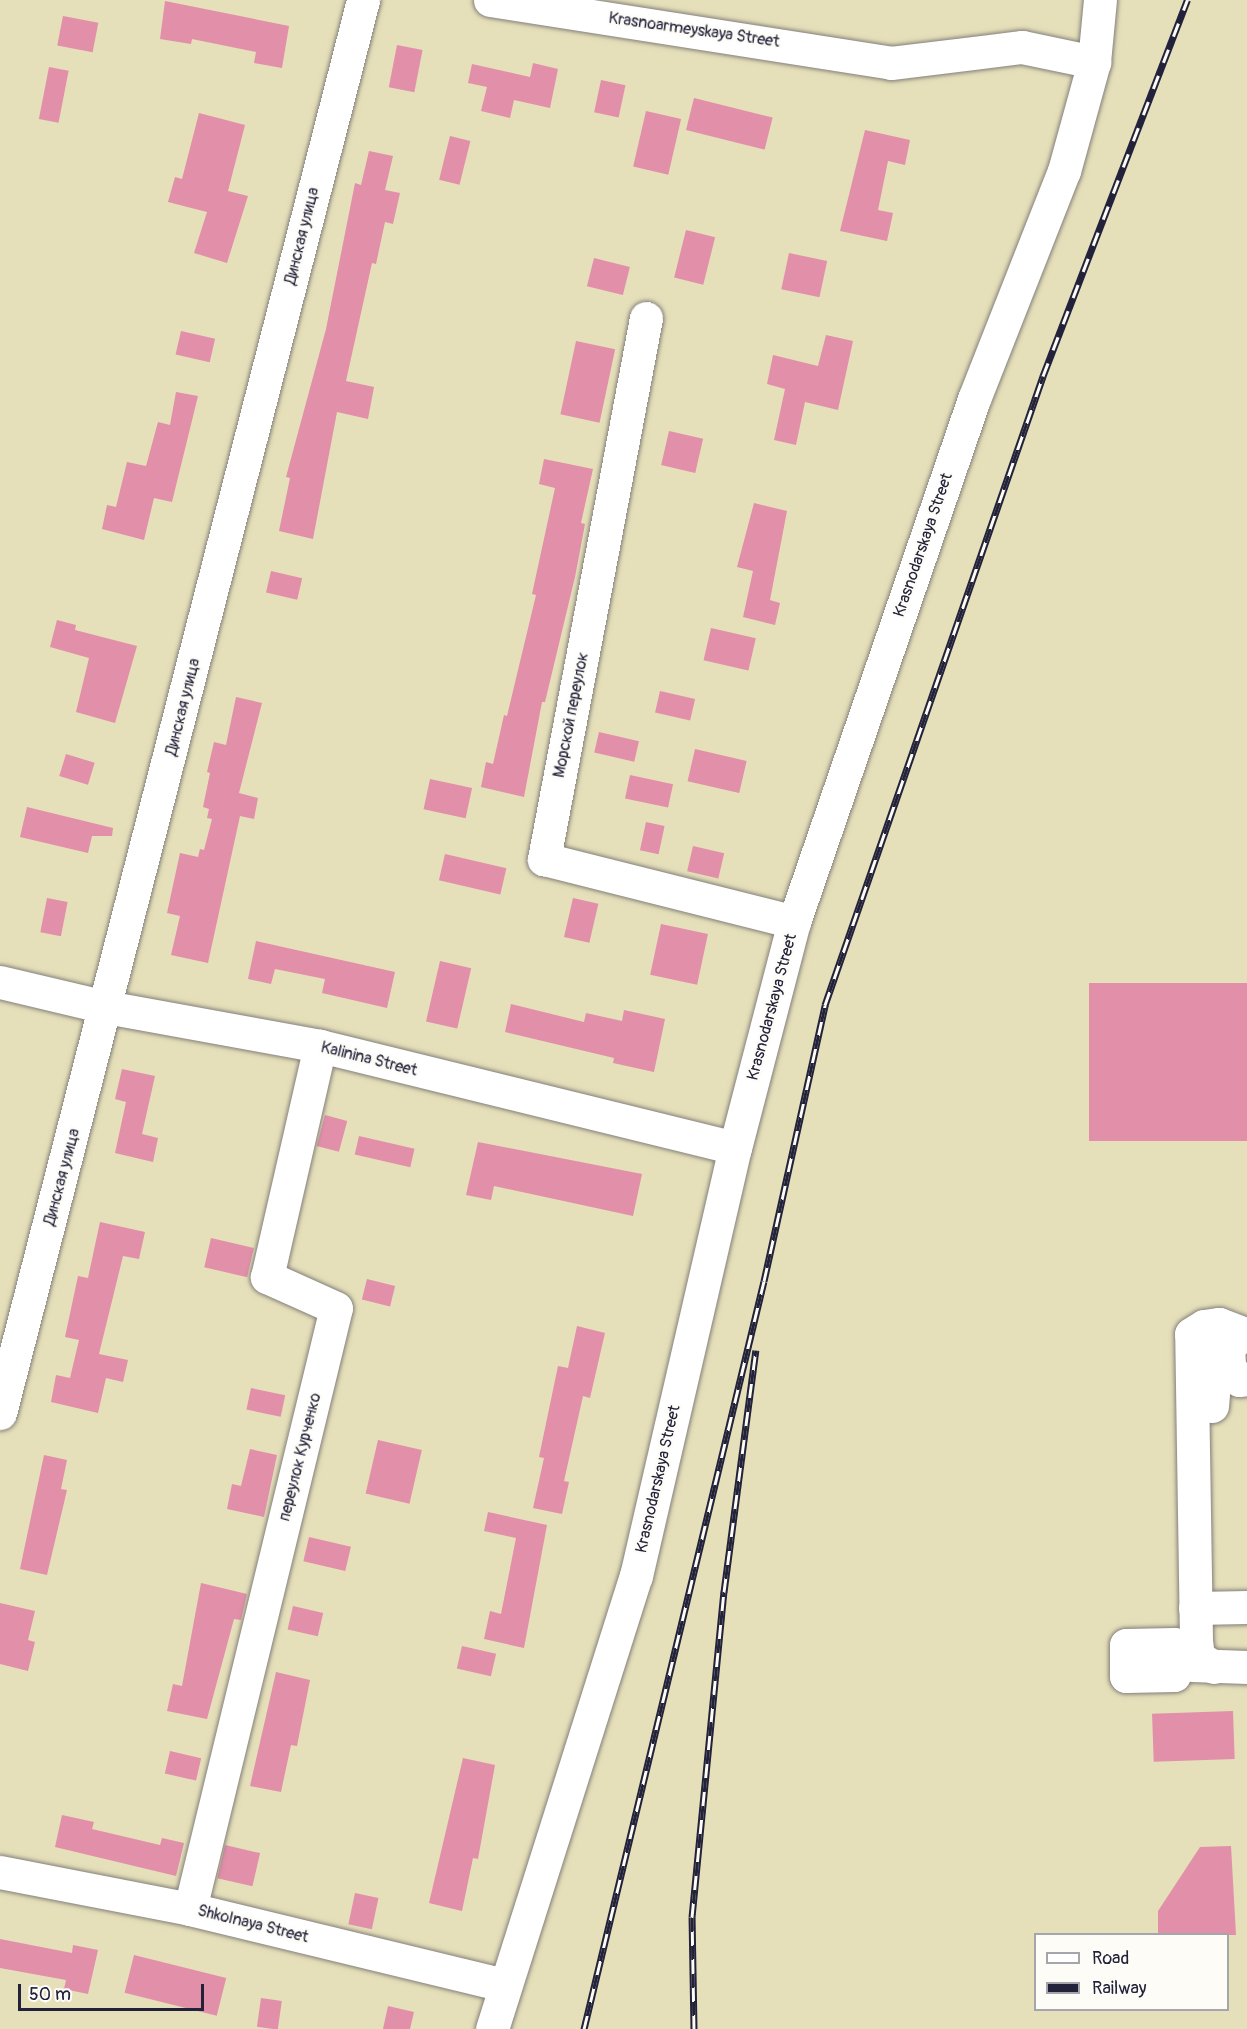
<!DOCTYPE html>
<meta charset="utf-8">
<style>
body{margin:0}
#map{position:relative;width:1247px;height:2029px;overflow:hidden;background:#e5dfba;font-family:Pangolin,sans-serif}
div>[style]{position:absolute}
.building>*{inset:0;background:#e28faa;transform-origin:0 0}
.roads{filter:drop-shadow(0 0 2px #84807a) drop-shadow(0 0 2px #84807a)}
.minor>*{height:33px;margin:-16.5px;padding:0 16.5px;transform-origin:16.5px;border-radius:16.5px;background:#fff}
.rail>*{height:7px;margin-top:-3.5px;transform-origin:0;background:repeating-linear-gradient(90deg,#fdfcf7 0 14px,#22223b 0 28px);box-sizing:border-box;border-block:2px solid #22223b}
span{translate:-50% -50%;white-space:nowrap;text-align:center;line-height:1.15;-webkit-text-stroke:5px #fdfcf7;paint-order:stroke}
.street-label{font-size:16px;color:#22223b}
.legend{position:absolute;left:1034px;top:1933px;width:195px;height:78px;box-sizing:border-box;background:#fdfcf7;border:2px solid #a5a5ac;margin:0;padding:8px 10px;list-style:none;font-size:18px;color:#22223b}
.legend li{display:flex;align-items:center;gap:12px;height:30px}
.legend b{width:30px;border:2px solid #a5a5ac}
.scale{position:absolute;left:18px;top:1984px;width:186px;height:27px;box-sizing:border-box;border:3px solid #22223b;border-top:0;padding-left:8px;font-size:18px;line-height:21px;white-space:nowrap;color:#22223b;-webkit-text-stroke:4px #fdfcf7;paint-order:stroke}
</style>
<div id="map">
<div class="building">
<div style="clip-path:polygon(165px 1px,289px 26px,282px 68px,254px 63px,256px 52px,192px 39px,191px 44px,160px 39px)"></div>
<div style="left:63px;top:16px;width:36px;height:30px;rotate:11deg"></div>
<div style="left:397px;top:45px;width:26px;height:43px;rotate:11deg"></div>
<div style="clip-path:polygon(533px 63px,558px 69px,550px 108px,514px 100px,510px 118px,481px 111px,487px 87px,468px 83px,472px 64px,530px 77px)"></div>
<div style="left:49px;top:67px;width:20px;height:53px;rotate:11deg"></div>
<div style="left:601px;top:80px;width:25px;height:33px;rotate:12deg"></div>
<div style="left:694px;top:98px;width:81px;height:33px;rotate:14deg"></div>
<div style="left:646px;top:111px;width:36px;height:57px;rotate:13deg"></div>
<div style="clip-path:polygon(199px 113px,245px 125px,228px 191px,248px 196px,227px 263px,194px 253px,207px 212px,168px 202px,175px 177px,182px 179px)"></div>
<div style="clip-path:polygon(865px 130px,910px 140px,905px 165px,888px 161px,878px 210px,893px 213px,887px 241px,840px 231px)"></div>
<div style="left:450px;top:136px;width:21px;height:45px;rotate:14deg"></div>
<div style="clip-path:polygon(369px 151px,393px 156px,385px 190px,400px 193px,393px 224px,385px 222px,376px 264px,372px 263px,346px 381px,374px 387px,368px 419px,337px 412px,313px 539px,279px 531px,290px 478px,286px 477px,326px 329px,355px 183px,361px 185px)"></div>
<div style="left:686px;top:230px;width:30px;height:49px;rotate:14deg"></div>
<div style="left:789px;top:253px;width:39px;height:37px;rotate:12deg"></div>
<div style="left:594px;top:258px;width:37px;height:29px;rotate:14deg"></div>
<div style="left:181px;top:331px;width:35px;height:24px;rotate:13deg"></div>
<div style="clip-path:polygon(826px 335px,853px 341px,838px 410px,805px 402px,796px 445px,774px 440px,785px 389px,767px 384px,773px 355px,818px 366px)"></div>
<div style="left:576px;top:341px;width:40px;height:75px;rotate:12deg"></div>
<div style="clip-path:polygon(176px 392px,198px 396px,172px 502px,154px 498px,144px 540px,102px 529px,107px 505px,116px 507px,127px 462px,146px 466px,158px 422px,170px 425px)"></div>
<div style="left:669px;top:431px;width:35px;height:35px;rotate:13deg"></div>
<div style="clip-path:polygon(544px 459px,593px 469px,581px 523px,585px 524px,575px 577px,545px 702px,542px 702px,524px 797px,481px 787px,486px 762px,493px 764px,504px 715px,507px 716px,536px 595px,532px 594px,555px 488px,539px 484px)"></div>
<div style="clip-path:polygon(754px 503px,787px 511px,770px 600px,780px 603px,775px 625px,743px 617px,753px 571px,737px 567px)"></div>
<div style="left:271px;top:571px;width:32px;height:22px;rotate:13deg"></div>
<div style="clip-path:polygon(57px 620px,76px 625px,75px 630px,137px 646px,115px 723px,76px 712px,89px 658px,50px 647px)"></div>
<div style="left:711px;top:628px;width:46px;height:33px;rotate:13deg"></div>
<div style="left:660px;top:691px;width:36px;height:22px;rotate:13deg"></div>
<div style="clip-path:polygon(236px 697px,262px 703px,239px 793px,258px 798px,254px 819px,240px 816px,208px 963px,171px 955px,180px 916px,167px 913px,180px 853px,198px 857px,200px 849px,204px 850px,212px 819px,207px 818px,209px 809px,203px 807px,210px 773px,207px 772px,214px 742px,226px 745px)"></div>
<div style="left:599px;top:732px;width:41px;height:21px;rotate:13deg"></div>
<div style="left:695px;top:749px;width:53px;height:33px;rotate:13deg"></div>
<div style="left:66px;top:754px;width:30px;height:23px;rotate:17deg"></div>
<div style="left:630px;top:775px;width:44px;height:24px;rotate:12deg"></div>
<div style="left:430px;top:779px;width:43px;height:31px;rotate:12deg"></div>
<div style="clip-path:polygon(27px 807px,113px 828px,112px 836px,92px 836px,88px 853px,20px 837px)"></div>
<div style="left:646px;top:822px;width:19px;height:29px;rotate:12deg"></div>
<div style="left:693px;top:846px;width:32px;height:26px;rotate:13deg"></div>
<div style="left:445px;top:854px;width:63px;height:27px;rotate:13deg"></div>
<div style="left:47px;top:898px;width:21px;height:35px;rotate:11deg"></div>
<div style="left:573px;top:898px;width:26px;height:40px;rotate:13deg"></div>
<div style="left:661px;top:924px;width:48px;height:52px;rotate:12deg"></div>
<div style="clip-path:polygon(256px 941px,395px 972px,387px 1008px,322px 993px,325px 979px,275px 969px,271px 984px,248px 979px)"></div>
<div style="left:440px;top:961px;width:32px;height:62px;rotate:13deg"></div>
<div style="left:1247px;top:983px;width:158px;height:158px;rotate:90deg"></div>
<div style="clip-path:polygon(511px 1004px,584px 1022px,586px 1013px,622px 1021px,624px 1010px,665px 1019px,654px 1072px,613px 1063px,614px 1058px,505px 1032px)"></div>
<div style="clip-path:polygon(122px 1069px,155px 1076px,142px 1134px,158px 1138px,153px 1162px,115px 1153px,126px 1102px,115px 1099px)"></div>
<div style="left:325px;top:1115px;width:23px;height:32px;rotate:15deg"></div>
<div style="left:359px;top:1136px;width:57px;height:19px;rotate:13deg"></div>
<div style="clip-path:polygon(478px 1142px,642px 1174px,633px 1216px,494px 1186px,491px 1200px,466px 1195px)"></div>
<div style="clip-path:polygon(100px 1222px,145px 1232px,139px 1259px,123px 1256px,99px 1354px,128px 1360px,123px 1382px,106px 1378px,98px 1413px,51px 1402px,56px 1375px,70px 1378px,79px 1340px,65px 1337px,78px 1276px,88px 1278px)"></div>
<div style="left:211px;top:1238px;width:44px;height:30px;rotate:13deg"></div>
<div style="left:367px;top:1279px;width:29px;height:21px;rotate:14deg"></div>
<div style="clip-path:polygon(577px 1326px,605px 1333px,590px 1398px,583px 1396px,564px 1481px,569px 1482px,562px 1514px,533px 1508px,544px 1458px,539px 1457px,558px 1366px,568px 1368px)"></div>
<div style="left:251px;top:1388px;width:35px;height:22px;rotate:12deg"></div>
<div style="left:378px;top:1440px;width:45px;height:55px;rotate:13deg"></div>
<div style="clip-path:polygon(250px 1449px,277px 1455px,264px 1517px,227px 1509px,232px 1484px,241px 1486px)"></div>
<div style="clip-path:polygon(44px 1455px,67px 1460px,61px 1489px,67px 1490px,47px 1575px,20px 1569px)"></div>
<div style="clip-path:polygon(488px 1512px,547px 1525px,524px 1648px,484px 1639px,490px 1611px,501px 1614px,516px 1538px,484px 1531px)"></div>
<div style="left:309px;top:1537px;width:43px;height:25px;rotate:13deg"></div>
<div style="clip-path:polygon(201px 1583px,247px 1594px,241px 1620px,234px 1619px,207px 1719px,167px 1711px,173px 1684px,182px 1686px)"></div>
<div style="clip-path:polygon(0 1603px,35px 1611px,28px 1640px,35px 1642px,28px 1671px,0 1664px)"></div>
<div style="left:293px;top:1606px;width:31px;height:24px;rotate:13deg"></div>
<div style="left:462px;top:1646px;width:35px;height:23px;rotate:13deg"></div>
<div style="clip-path:polygon(276px 1672px,310px 1680px,297px 1746px,291px 1745px,281px 1792px,250px 1786px)"></div>
<div style="left:1233px;top:1711px;width:48px;height:81px;rotate:88deg"></div>
<div style="left:170px;top:1751px;width:32px;height:23px;rotate:13deg"></div>
<div style="clip-path:polygon(463px 1758px,495px 1765px,478px 1859px,473px 1858px,462px 1911px,429px 1903px)"></div>
<div style="clip-path:polygon(62px 1815px,94px 1822px,92px 1829px,160px 1845px,162px 1838px,184px 1843px,176px 1876px,55px 1847px)"></div>
<div style="left:225px;top:1845px;width:36px;height:34px;rotate:13deg"></div>
<div style="clip-path:polygon(1231px 1846px,1236px 1935px,1158px 1935px,1158px 1911px,1200px 1847px)"></div>
<div style="left:355px;top:1893px;width:24px;height:32px;rotate:12deg"></div>
<div style="clip-path:polygon(0 1939px,72px 1953px,73px 1945px,98px 1950px,88px 1994px,64px 1989px,66px 1980px,0 1968px)"></div>
<div style="left:134px;top:1955px;width:95px;height:39px;rotate:14deg"></div>
<div style="left:261px;top:1998px;width:21px;height:29px;rotate:8deg"></div>
<div style="clip-path:polygon(388px 2006px,414px 2012px,410px 2029px,383px 2029px)"></div>
</div>
<div class="roads">
<div class="minor">
<div style="left:490px;top:0;width:406px;rotate:8.9deg"></div>
<div style="left:891px;top:63px;width:132px;rotate:-7deg"></div>
<div style="left:1022px;top:47px;width:74px;rotate:11.8deg"></div>
<div style="left:646px;top:318px;width:551px;rotate:100.68deg"></div>
<div style="left:544px;top:859px;width:258px;rotate:14.1deg"></div>
<div style="left:0;top:982px;width:109px;rotate:13.3deg"></div>
<div style="left:106px;top:1007px;width:218px;rotate:10.3deg"></div>
<div style="left:320px;top:1046px;width:427px;rotate:13.8deg"></div>
<div style="left:1236px;top:1340px;width:10px;rotate:143deg"></div>
<div style="left:1228px;top:1346px;width:21px;rotate:87deg"></div>
<div style="left:1229px;top:1367px;width:16px;rotate:52deg"></div>
<div style="left:1239px;top:1380px;width:8px;rotate:-7deg"></div>
<div style="left:1212px;top:1406px;width:82px;rotate:-85.1deg"></div>
<div style="left:0;top:1413px;width:1459px;rotate:-75.59deg"></div>
<div style="left:1195px;top:1608px;width:52px;rotate:-1.1deg"></div>
<div style="left:1174px;top:1644px;width:31px;rotate:90deg"></div>
<div style="left:1174px;top:1675px;width:48px;rotate:178.8deg"></div>
<div style="left:1126px;top:1676px;width:31px;rotate:-90deg"></div>
<div style="left:1126px;top:1645px;width:48px;rotate:-1.2deg"></div>
<div style="left:1192px;top:1665px;width:55px;rotate:2.1deg"></div>
<div style="left:1214px;top:1667px;width:19px;rotate:-148deg"></div>
<div style="left:1198px;top:1657px;width:17px;rotate:-97deg"></div>
<div style="left:1196px;top:1640px;width:306px;rotate:-90.9deg"></div>
<div style="left:1191px;top:1334px;width:15px;rotate:-32deg"></div>
<div style="left:1204px;top:1326px;width:15px;rotate:-8deg"></div>
<div style="left:1219px;top:1324px;width:30px;rotate:21deg"></div>
<div style="left:0;top:1872px;width:194px;rotate:11deg"></div>
<div style="left:190px;top:1909px;width:322px;rotate:13.6deg"></div>
<div style="left:190px;top:1909px;width:618px;rotate:-76.35deg"></div>
<div style="left:336px;top:1308px;width:76px;rotate:-155.8deg"></div>
<div style="left:267px;top:1277px;width:237px;rotate:-77.1deg"></div>
<div style="left:492px;top:2029px;width:475px;rotate:-72.4deg"></div>
<div style="left:636px;top:1576px;width:439px;rotate:-77deg"></div>
<div style="left:735px;top:1148px;width:234px;rotate:-75.4deg"></div>
<div style="left:794px;top:922px;width:553px;rotate:-71.01deg"></div>
<div style="left:974px;top:399px;width:245px;rotate:-68.5deg"></div>
<div style="left:1064px;top:171px;width:113px;rotate:-74.6deg"></div>
<div style="left:1094px;top:62px;width:62px;rotate:-84.5deg"></div>
</div>
</div>
<div class="rail">
<div style="left:584px;top:2029px;width:769px;rotate:-76.47deg"></div>
<div style="left:764px;top:1281px;width:283px;rotate:-77.5deg"></div>
<div style="left:825px;top:1005px;width:666px;rotate:-70.88deg"></div>
<div style="left:1043px;top:376px;width:403px;rotate:-69deg"></div>
<div style="left:694px;top:2029px;width:112px;rotate:-91deg"></div>
<div style="left:692px;top:1917px;width:327px;rotate:-84.4deg"></div>
<div style="left:724px;top:1592px;width:244px;rotate:-82.5deg"></div>
</div>
<div class="street-label">
<span style="left:694px;top:30px;rotate:8deg">Krasnoarmeyskaya Street</span>
<span style="left:302px;top:236px;rotate:-76deg">Динская улица</span>
<span style="left:923px;top:545px;rotate:-71deg">Krasnodarskaya Street</span>
<span style="left:183px;top:707px;rotate:-76deg">Динская улица</span>
<span style="left:571px;top:715px;rotate:-79deg">Морской переулок</span>
<span style="left:772px;top:1007px;rotate:-75deg">Krasnodarskaya Street</span>
<span style="left:369px;top:1059px;rotate:14deg">Kalinina Street</span>
<span style="left:62px;top:1177px;rotate:-75deg">Динская улица</span>
<span style="left:300px;top:1457px;rotate:-76deg">переулок Курченко</span>
<span style="left:658px;top:1479px;rotate:-77deg">Krasnodarskaya Street</span>
<span style="left:253px;top:1924px;rotate:14deg">Shkolnaya Street</span>
</div>
<ul class="legend">
<li><b style="height:8px;background:#fff"></b>Road</li>
<li><b style="height:8px;background:#22223b"></b>Railway</li>
</ul>
<div class="scale">50 m</div>
</div>
